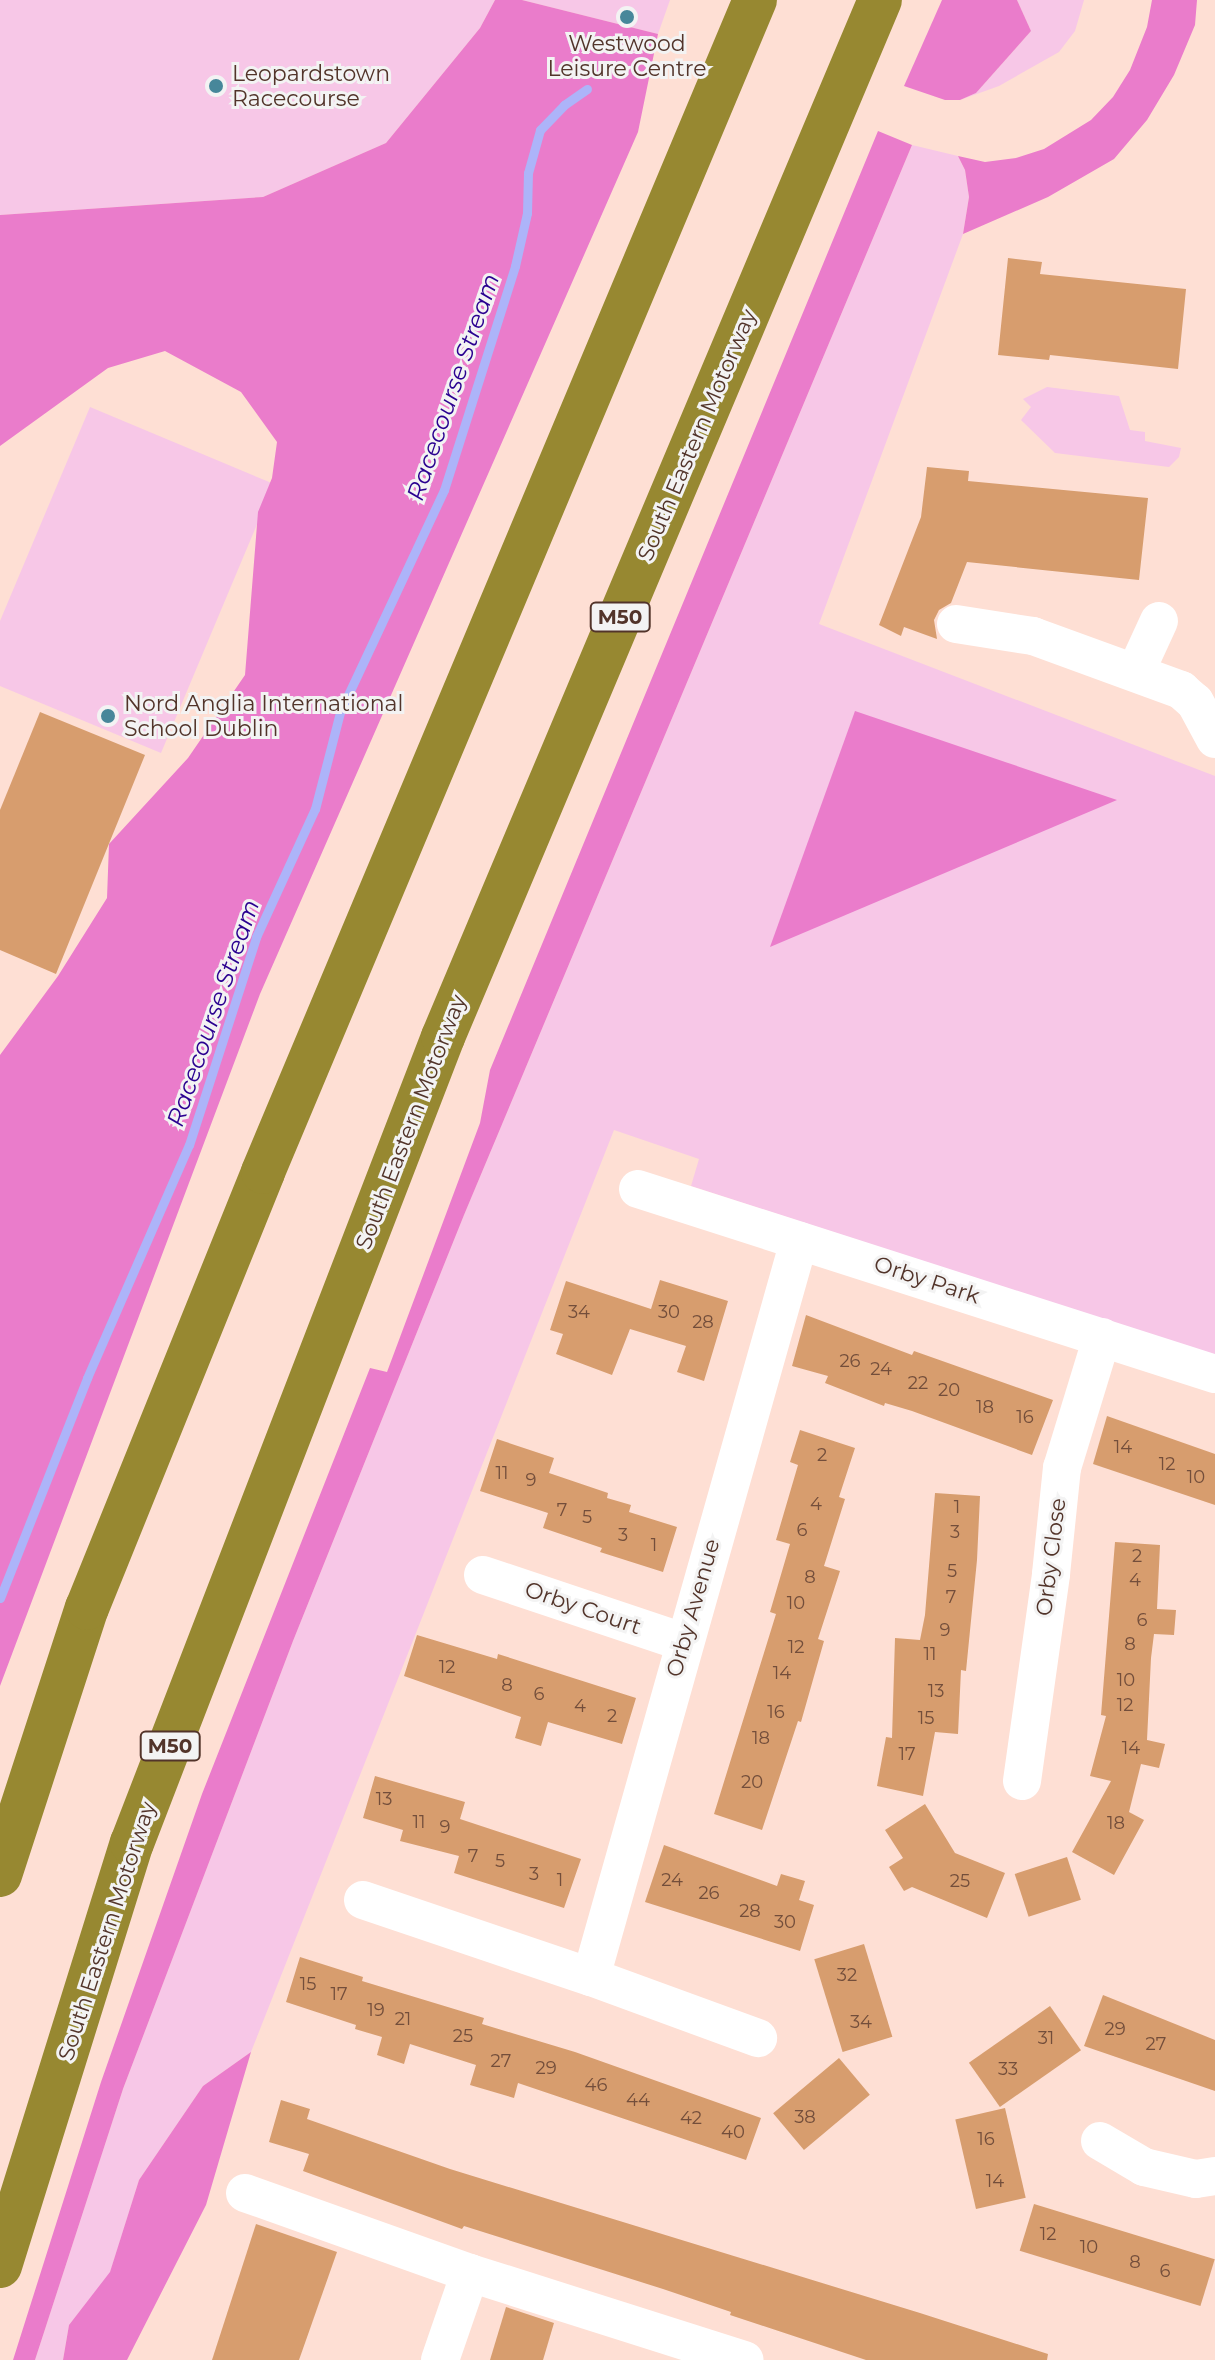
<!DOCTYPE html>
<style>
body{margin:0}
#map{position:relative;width:1215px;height:2360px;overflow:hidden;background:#fedfd4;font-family:Montserrat,sans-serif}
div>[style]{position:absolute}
.green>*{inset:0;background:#f7c7e7}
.forest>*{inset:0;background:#ea7ccb}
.stream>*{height:9px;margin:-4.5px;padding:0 4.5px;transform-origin:4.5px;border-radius:4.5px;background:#adb4f9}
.building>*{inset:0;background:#d79d6e;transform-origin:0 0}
.minor>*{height:38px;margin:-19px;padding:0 19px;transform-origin:19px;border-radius:19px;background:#fff}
.motorway>*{height:44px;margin:-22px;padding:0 22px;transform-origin:22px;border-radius:22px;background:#978831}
.dots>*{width:22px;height:22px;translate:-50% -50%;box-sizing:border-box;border:4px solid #f3f3f3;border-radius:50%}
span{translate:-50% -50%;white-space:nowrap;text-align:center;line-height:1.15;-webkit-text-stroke:6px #f3f3f3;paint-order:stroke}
.number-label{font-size:18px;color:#734e3b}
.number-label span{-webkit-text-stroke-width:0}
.shield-label span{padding:2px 6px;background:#f3f3f3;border:2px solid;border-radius:6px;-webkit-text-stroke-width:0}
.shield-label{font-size:20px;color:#52342a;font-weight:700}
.poi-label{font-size:22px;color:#52342a}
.left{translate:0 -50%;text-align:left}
.street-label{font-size:22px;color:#52342a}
.water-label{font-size:24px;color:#2a0090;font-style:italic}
</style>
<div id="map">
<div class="green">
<div style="clip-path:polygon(0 0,495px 0,480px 28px,386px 143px,263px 197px,0 215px)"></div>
<div style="clip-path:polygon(522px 0,670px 0,658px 34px)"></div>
<div style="clip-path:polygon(1017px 0,1084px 0,1075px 31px,1059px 52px,999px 86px,960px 100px,976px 93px,1031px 31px)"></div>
<div style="clip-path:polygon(912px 145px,958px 156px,965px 170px,969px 197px,963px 234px,819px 624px,1215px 776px,1215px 1356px,691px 1186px,699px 1159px,614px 1130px,251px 2052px,203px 2086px,139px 2180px,110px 2273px,69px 2325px,63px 2360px,35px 2360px,123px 2089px,293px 1641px,464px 1215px)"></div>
<div style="clip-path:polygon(1047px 387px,1119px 396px,1130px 430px,1145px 432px,1145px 441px,1181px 448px,1179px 457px,1169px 467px,1055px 453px,1021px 420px,1031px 407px,1023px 399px)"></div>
<div style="clip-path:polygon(90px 407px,274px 484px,161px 753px,0 686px,0 621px)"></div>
</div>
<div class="forest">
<div style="clip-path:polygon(495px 0,522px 0,658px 34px,638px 132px,260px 994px,0 1686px,0 1055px,58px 976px,107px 898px,109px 844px,188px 758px,245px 675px,258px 512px,272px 478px,277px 442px,241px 392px,165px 351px,108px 368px,0 446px,0 215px,263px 197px,386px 143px,480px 28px)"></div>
<div style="clip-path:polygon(942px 0,1017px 0,1031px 31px,976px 93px,960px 100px,945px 100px,904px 86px)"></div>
<div style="clip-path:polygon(1152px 0,1197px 0,1195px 25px,1174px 75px,1147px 120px,1114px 159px,1048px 197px,963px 234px,969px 197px,965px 170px,958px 156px,985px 162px,1016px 158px,1044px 149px,1091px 120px,1113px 97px,1130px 70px,1147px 27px)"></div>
<div style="clip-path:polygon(878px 131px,912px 145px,464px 1215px,293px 1641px,123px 2089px,35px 2360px,13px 2360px,101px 2082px,202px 1794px,370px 1368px,387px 1372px,480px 1123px,490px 1070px)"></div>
<div style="clip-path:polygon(855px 711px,1117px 800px,770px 947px)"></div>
<div style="clip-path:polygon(251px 2052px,206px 2205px,127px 2360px,63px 2360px,69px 2325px,110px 2272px,139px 2180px,203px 2086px)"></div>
</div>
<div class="stream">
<div style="left:0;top:1598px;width:237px;rotate:-68.4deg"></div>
<div style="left:87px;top:1378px;width:254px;rotate:-66.4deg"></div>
<div style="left:189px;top:1145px;width:219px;rotate:-72.1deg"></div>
<div style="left:256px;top:937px;width:141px;rotate:-65.3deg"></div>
<div style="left:315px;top:809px;width:100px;rotate:-75.5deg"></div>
<div style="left:340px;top:712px;width:245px;rotate:-64.9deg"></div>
<div style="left:444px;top:490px;width:235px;rotate:-72.4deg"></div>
<div style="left:515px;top:266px;width:54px;rotate:-77.2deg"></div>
<div style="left:527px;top:213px;width:40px;rotate:-88.6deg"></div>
<div style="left:528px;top:173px;width:45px;rotate:-74.4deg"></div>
<div style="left:540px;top:130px;width:35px;rotate:-46deg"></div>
<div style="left:564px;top:105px;width:28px;rotate:-35deg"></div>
</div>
<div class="building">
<div style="clip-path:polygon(1008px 258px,1042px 262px,1040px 274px,1186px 289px,1178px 369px,1050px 355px,1049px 360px,998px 355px)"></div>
<div style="clip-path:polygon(927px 467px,969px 471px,968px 481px,1148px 498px,1139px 580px,967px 562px,951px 603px,939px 610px,934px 620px,937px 639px,904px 627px,901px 636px,879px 625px,921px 517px)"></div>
<div style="clip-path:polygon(40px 712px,145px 755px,56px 974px,0 950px,0 810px)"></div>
<div style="clip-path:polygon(660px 1280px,728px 1301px,704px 1381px,677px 1372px,686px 1346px,630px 1329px,612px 1375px,556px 1354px,563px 1334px,550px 1330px,566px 1281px,651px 1309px)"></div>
<div style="clip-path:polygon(806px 1315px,912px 1355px,914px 1351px,1053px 1400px,1032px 1455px,912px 1411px,885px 1403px,884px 1406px,825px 1383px,828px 1376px,792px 1366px)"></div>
<div style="clip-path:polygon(1107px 1416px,1215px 1454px,1215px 1505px,1093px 1464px)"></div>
<div style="clip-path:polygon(800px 1430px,855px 1448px,839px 1497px,845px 1499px,824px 1566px,840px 1571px,818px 1639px,824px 1641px,801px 1722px,798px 1721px,762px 1830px,714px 1814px,776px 1614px,770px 1612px,790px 1544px,776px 1540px,798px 1465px,790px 1462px)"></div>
<div style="clip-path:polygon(497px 1439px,554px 1458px,549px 1473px,608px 1493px,607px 1498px,631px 1505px,629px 1512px,677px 1527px,663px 1572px,600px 1552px,602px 1548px,543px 1528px,548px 1513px,480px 1491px)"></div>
<div style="clip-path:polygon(935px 1493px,980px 1496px,977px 1560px,966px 1671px,961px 1670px,958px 1734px,935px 1732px,923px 1796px,877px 1786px,886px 1737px,892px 1738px,895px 1638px,920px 1640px,925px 1615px)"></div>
<div style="clip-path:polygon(1115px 1542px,1160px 1545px,1157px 1609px,1176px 1610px,1174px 1635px,1154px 1634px,1151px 1658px,1147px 1740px,1165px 1744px,1159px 1768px,1141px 1764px,1129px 1812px,1144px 1820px,1114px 1875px,1072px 1852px,1111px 1781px,1090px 1776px,1106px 1716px,1101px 1715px)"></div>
<div style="clip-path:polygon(417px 1635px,497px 1659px,498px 1654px,636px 1698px,622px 1744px,548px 1722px,541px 1746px,515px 1738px,521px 1717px,404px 1676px)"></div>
<div style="clip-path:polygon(375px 1776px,465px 1802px,460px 1819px,581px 1859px,564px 1908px,454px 1873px,459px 1856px,400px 1841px,403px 1830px,363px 1818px)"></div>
<div style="clip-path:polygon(925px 1804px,955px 1853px,1005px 1873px,987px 1918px,912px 1887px,904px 1891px,889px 1867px,903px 1858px,885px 1830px)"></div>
<div style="clip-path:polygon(664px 1845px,777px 1886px,781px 1874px,805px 1881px,799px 1900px,814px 1905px,800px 1951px,645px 1902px)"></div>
<div style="left:1067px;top:1857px;width:45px;height:55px;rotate:72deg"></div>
<div style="left:864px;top:1944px;width:97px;height:52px;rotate:73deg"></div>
<div style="clip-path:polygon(300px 1957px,363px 1977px,362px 1981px,484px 2018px,482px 2024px,575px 2052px,761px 2118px,746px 2160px,518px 2083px,514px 2098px,470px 2085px,476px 2065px,410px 2044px,404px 2064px,377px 2055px,382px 2037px,355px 2029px,356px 2025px,286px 2002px)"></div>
<div style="clip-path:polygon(1103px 1995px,1215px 2040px,1215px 2091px,1084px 2046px)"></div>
<div style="left:1050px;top:2006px;width:54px;height:99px;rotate:55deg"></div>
<div style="left:839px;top:2058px;width:48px;height:86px;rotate:50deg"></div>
<div style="clip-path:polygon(281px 2100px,310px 2109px,307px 2119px,450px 2169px,920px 2313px,1048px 2354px,1047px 2360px,866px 2360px,730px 2315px,731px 2312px,663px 2289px,464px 2226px,462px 2229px,303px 2171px,309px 2154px,269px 2142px)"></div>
<div style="left:1005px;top:2108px;width:92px;height:51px;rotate:77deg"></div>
<div style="left:1034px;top:2204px;width:189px;height:49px;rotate:17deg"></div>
<div style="clip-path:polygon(256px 2224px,337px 2252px,299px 2360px,212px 2360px)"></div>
<div style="clip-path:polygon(506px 2307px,554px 2323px,543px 2360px,490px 2360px)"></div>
</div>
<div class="minor">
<div style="left:956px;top:624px;width:78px;rotate:8.9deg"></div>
<div style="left:1033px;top:636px;width:158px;rotate:20deg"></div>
<div style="left:1181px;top:690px;width:18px;rotate:41deg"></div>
<div style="left:1195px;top:702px;width:42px;rotate:61.6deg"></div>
<div style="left:1136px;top:671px;width:55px;rotate:-65.3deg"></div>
<div style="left:638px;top:1189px;width:606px;rotate:17.78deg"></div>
<div style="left:483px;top:1575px;width:211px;rotate:18.5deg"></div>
<div style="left:1022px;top:1781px;width:209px;rotate:-82deg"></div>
<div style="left:1051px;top:1574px;width:107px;rotate:-84.1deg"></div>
<div style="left:1062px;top:1468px;width:137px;rotate:-73deg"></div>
<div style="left:363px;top:1900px;width:241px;rotate:18.7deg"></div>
<div style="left:591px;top:1977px;width:178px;rotate:20.1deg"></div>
<div style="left:591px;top:1977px;width:765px;rotate:-74.22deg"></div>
<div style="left:1100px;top:2141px;width:51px;rotate:30.6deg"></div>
<div style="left:1144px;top:2167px;width:53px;rotate:13deg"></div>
<div style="left:1196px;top:2179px;width:19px;rotate:-9deg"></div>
<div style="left:245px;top:2193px;width:239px;rotate:19.6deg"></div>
<div style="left:470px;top:2273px;width:288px;rotate:17.6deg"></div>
<div style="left:440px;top:2360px;width:92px;rotate:-71deg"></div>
</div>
<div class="motorway">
<div style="left:0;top:1875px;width:281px;rotate:-72deg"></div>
<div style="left:87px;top:1608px;width:470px;rotate:-68deg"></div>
<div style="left:263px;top:1172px;width:1271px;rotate:-67.23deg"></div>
<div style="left:0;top:2266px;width:443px;rotate:-72.7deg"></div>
<div style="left:132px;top:1843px;width:864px;rotate:-68.9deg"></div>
<div style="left:443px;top:1037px;width:1125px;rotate:-67.15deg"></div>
</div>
<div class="dots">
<div style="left:627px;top:17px;background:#47879a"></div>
<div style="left:216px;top:86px;background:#47879a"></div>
<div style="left:108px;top:716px;background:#47879a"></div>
</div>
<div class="number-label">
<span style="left:579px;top:1312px">34</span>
<span style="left:669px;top:1312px">30</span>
<span style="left:703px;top:1322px">28</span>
<span style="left:850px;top:1361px">26</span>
<span style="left:881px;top:1369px">24</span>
<span style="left:918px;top:1383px">22</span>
<span style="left:949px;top:1390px">20</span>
<span style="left:985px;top:1407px">18</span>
<span style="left:1025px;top:1417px">16</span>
<span style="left:1123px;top:1447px">14</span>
<span style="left:822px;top:1455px">2</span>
<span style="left:1167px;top:1464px">12</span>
<span style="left:502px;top:1473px">11</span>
<span style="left:1196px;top:1477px">10</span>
<span style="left:531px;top:1480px">9</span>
<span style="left:816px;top:1504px">4</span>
<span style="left:957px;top:1507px">1</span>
<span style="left:562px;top:1510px">7</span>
<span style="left:587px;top:1517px">5</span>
<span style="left:802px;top:1530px">6</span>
<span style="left:955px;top:1532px">3</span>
<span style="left:623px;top:1535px">3</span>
<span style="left:654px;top:1545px">1</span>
<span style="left:1137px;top:1556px">2</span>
<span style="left:952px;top:1571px">5</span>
<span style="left:810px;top:1577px">8</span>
<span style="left:1135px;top:1580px">4</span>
<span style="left:951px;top:1597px">7</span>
<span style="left:796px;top:1603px">10</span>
<span style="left:1142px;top:1620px">6</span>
<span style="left:945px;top:1630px">9</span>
<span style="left:1130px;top:1644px">8</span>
<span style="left:796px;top:1647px">12</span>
<span style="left:930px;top:1654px">11</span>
<span style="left:447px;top:1667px">12</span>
<span style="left:782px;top:1673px">14</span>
<span style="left:1126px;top:1680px">10</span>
<span style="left:507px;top:1685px">8</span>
<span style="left:936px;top:1691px">13</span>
<span style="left:539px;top:1694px">6</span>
<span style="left:1125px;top:1705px">12</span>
<span style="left:580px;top:1706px">4</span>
<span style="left:776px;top:1712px">16</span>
<span style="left:612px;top:1716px">2</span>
<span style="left:926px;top:1718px">15</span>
<span style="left:761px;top:1738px">18</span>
<span style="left:1131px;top:1748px">14</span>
<span style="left:907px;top:1754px">17</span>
<span style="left:752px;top:1782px">20</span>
<span style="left:384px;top:1799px">13</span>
<span style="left:419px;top:1822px">11</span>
<span style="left:1116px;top:1823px">18</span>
<span style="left:445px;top:1827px">9</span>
<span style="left:473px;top:1856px">7</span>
<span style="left:500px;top:1861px">5</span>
<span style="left:534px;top:1874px">3</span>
<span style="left:560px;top:1880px">1</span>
<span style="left:672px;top:1880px">24</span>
<span style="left:960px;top:1881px">25</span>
<span style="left:709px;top:1893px">26</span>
<span style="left:750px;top:1911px">28</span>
<span style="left:785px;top:1922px">30</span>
<span style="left:847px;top:1975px">32</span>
<span style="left:308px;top:1984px">15</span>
<span style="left:339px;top:1994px">17</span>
<span style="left:376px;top:2010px">19</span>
<span style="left:403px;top:2019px">21</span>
<span style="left:861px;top:2022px">34</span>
<span style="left:1115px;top:2029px">29</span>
<span style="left:463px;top:2036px">25</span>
<span style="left:1046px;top:2038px">31</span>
<span style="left:1156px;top:2044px">27</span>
<span style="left:501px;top:2061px">27</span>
<span style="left:546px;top:2068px">29</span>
<span style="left:1008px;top:2069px">33</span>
<span style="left:596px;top:2085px">46</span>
<span style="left:638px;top:2100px">44</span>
<span style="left:805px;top:2117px">38</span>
<span style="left:691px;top:2118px">42</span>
<span style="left:733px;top:2132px">40</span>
<span style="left:986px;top:2139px">16</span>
<span style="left:995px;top:2181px">14</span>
<span style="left:1048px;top:2234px">12</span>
<span style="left:1089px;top:2247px">10</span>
<span style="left:1135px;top:2262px">8</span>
<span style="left:1165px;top:2271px">6</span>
</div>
<div class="shield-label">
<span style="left:620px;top:617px">M50</span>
<span style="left:170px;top:1746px">M50</span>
</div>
<div class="poi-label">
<span style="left:627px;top:56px">Westwood<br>Leisure Centre</span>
<span class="left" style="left:232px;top:86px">Leopardstown<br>Racecourse</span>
<span class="left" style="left:124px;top:716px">Nord Anglia International<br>School Dublin</span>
</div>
<div class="street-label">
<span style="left:697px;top:435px;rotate:-67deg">South Eastern Motorway</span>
<span style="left:411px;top:1122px;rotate:-69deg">South Eastern Motorway</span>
<span style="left:927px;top:1280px;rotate:18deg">Orby Park</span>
<span style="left:1051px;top:1557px;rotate:-83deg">Orby Close</span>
<span style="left:583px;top:1608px;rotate:19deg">Orby Court</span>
<span style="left:693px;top:1608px;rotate:-74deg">Orby Avenue</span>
<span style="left:107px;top:1931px;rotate:-72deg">South Eastern Motorway</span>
</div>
<div class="water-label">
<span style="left:453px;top:387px;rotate:-71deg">Racecourse Stream</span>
<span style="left:213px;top:1013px;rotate:-71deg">Racecourse Stream</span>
</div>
</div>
